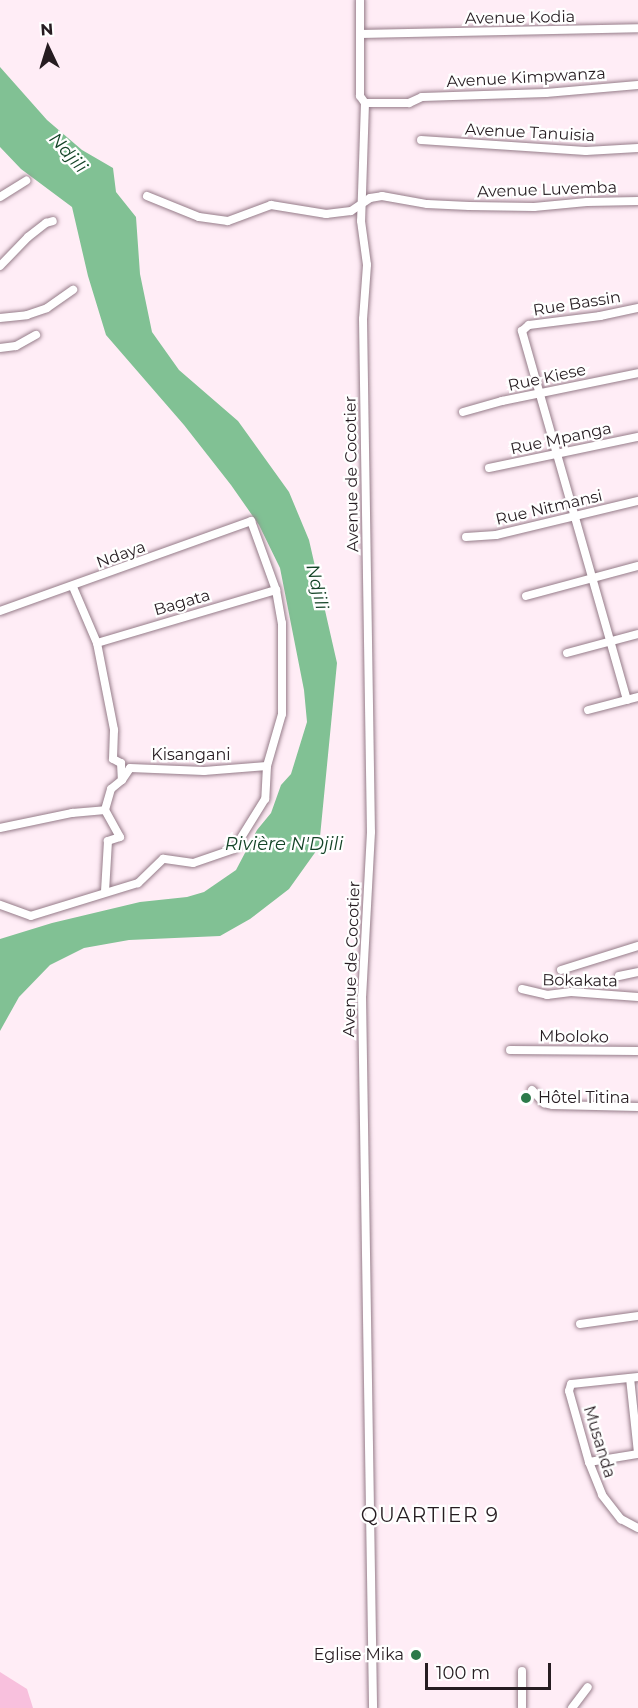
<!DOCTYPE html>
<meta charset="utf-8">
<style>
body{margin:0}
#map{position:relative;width:638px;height:1708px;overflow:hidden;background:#ffedf6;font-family:Montserrat,sans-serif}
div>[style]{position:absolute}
.green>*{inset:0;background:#f8c0dd}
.water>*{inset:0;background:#81c194}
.roads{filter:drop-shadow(0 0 2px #967c89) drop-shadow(0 0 2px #967c89)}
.street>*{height:8px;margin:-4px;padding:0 4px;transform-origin:4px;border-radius:4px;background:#fff}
.dots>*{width:16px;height:16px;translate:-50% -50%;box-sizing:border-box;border:3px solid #fff;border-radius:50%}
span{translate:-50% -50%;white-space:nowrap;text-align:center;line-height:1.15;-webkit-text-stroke:4.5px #fff;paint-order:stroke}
.street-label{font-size:16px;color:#261c21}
.poi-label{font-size:16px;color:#261c21}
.left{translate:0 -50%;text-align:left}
.right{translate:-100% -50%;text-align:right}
.water-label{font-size:18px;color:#144427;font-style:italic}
.quarter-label{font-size:20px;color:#261c21;letter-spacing:1.5px}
.north{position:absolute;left:18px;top:18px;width:60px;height:60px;-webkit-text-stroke:4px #fff;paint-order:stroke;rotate:356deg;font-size:16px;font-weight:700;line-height:24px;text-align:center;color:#261c21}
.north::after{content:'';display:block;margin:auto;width:21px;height:27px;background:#261c21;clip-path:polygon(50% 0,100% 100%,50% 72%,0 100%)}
.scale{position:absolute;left:425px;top:1663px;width:126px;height:27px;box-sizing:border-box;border:3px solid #261c21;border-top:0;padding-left:8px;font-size:18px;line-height:21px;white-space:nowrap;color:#261c21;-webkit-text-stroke:4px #fff;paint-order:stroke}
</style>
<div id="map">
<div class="green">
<div style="clip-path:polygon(0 1672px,27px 1689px,33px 1708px,0 1708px)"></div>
</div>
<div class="water">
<div style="clip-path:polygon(0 67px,47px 120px,82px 150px,113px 168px,116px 192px,136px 217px,140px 274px,152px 332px,179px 370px,238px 421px,289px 492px,309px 540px,337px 663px,319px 847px,289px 889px,250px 919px,220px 936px,129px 940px,84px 948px,50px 965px,19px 997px,0 1031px,0 939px,52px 923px,140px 902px,187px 897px,204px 892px,236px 870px,257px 830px,271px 813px,281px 785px,291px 774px,307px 722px,304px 690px,280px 568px,259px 525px,231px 485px,184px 425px,106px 335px,88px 276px,72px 207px,21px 169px,0 147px)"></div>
</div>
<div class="roads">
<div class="street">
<div style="left:360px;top:0;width:34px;rotate:90deg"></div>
<div style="left:360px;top:34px;width:278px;rotate:-1.2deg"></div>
<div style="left:360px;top:34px;width:62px;rotate:90deg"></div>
<div style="left:360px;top:96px;width:9px;rotate:54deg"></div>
<div style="left:365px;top:103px;width:44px"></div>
<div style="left:409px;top:103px;width:14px;rotate:-25deg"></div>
<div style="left:422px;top:97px;width:124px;rotate:-1.8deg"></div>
<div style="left:546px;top:93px;width:92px;rotate:-5deg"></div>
<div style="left:365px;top:103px;width:118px;rotate:91.9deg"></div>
<div style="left:361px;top:221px;width:44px;rotate:82.2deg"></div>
<div style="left:367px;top:265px;width:54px;rotate:94.2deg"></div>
<div style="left:363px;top:319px;width:513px;rotate:89.11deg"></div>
<div style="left:371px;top:832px;width:164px;rotate:93.1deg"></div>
<div style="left:362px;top:996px;width:712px;rotate:89.11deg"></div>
<div style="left:421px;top:140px;width:165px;rotate:3.8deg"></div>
<div style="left:586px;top:151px;width:52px;rotate:-3.3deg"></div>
<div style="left:147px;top:196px;width:56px;rotate:22deg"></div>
<div style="left:199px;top:217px;width:29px;rotate:8deg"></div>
<div style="left:228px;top:221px;width:46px;rotate:-20.4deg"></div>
<div style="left:271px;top:205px;width:56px;rotate:9.3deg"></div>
<div style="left:326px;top:214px;width:25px;rotate:-7deg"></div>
<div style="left:351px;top:211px;width:23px;rotate:-34deg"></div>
<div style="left:370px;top:198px;width:12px;rotate:-9deg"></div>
<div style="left:382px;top:196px;width:46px;rotate:10.1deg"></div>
<div style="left:427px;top:204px;width:42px;rotate:2.7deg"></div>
<div style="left:469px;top:206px;width:65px;rotate:0.9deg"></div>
<div style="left:534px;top:207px;width:53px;rotate:-5.4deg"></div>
<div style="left:587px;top:202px;width:51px;rotate:-1.1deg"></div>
<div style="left:0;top:197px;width:31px;rotate:-32deg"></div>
<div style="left:0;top:266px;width:40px;rotate:-46deg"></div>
<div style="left:28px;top:237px;width:23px;rotate:-38deg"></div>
<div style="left:46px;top:223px;width:7px;rotate:-16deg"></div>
<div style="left:0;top:318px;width:27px;rotate:-6deg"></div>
<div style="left:27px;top:315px;width:21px;rotate:-19deg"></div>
<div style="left:47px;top:308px;width:32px;rotate:-35deg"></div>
<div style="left:0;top:348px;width:16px;rotate:-7deg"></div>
<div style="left:16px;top:346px;width:23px;rotate:-29deg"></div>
<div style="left:463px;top:412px;width:41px;rotate:-15.8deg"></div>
<div style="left:502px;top:401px;width:139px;rotate:-11.6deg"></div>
<div style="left:489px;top:468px;width:152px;rotate:-11.8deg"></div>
<div style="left:466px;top:537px;width:30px;rotate:-4deg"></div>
<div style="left:496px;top:535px;width:146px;rotate:-13.5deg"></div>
<div style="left:73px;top:587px;width:61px;rotate:66.8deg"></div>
<div style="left:97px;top:643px;width:89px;rotate:78.9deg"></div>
<div style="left:114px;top:730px;width:29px;rotate:92deg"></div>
<div style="left:113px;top:759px;width:9px;rotate:27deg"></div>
<div style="left:121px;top:763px;width:17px;rotate:87deg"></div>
<div style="left:122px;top:780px;width:14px;rotate:141deg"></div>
<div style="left:111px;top:789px;width:22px;rotate:106deg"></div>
<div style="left:105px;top:810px;width:31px;rotate:61deg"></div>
<div style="left:120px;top:837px;width:13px;rotate:162deg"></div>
<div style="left:108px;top:841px;width:51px;rotate:93.4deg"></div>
<div style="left:526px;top:596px;width:116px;rotate:-15deg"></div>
<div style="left:0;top:611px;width:267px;rotate:-19.7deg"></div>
<div style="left:251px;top:521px;width:73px;rotate:70.1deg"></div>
<div style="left:276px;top:590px;width:34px;rotate:80deg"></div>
<div style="left:282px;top:623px;width:91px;rotate:90deg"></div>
<div style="left:282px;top:714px;width:54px;rotate:106.1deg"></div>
<div style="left:267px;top:766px;width:33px;rotate:93deg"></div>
<div style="left:265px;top:799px;width:59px;rotate:121.8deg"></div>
<div style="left:234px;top:849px;width:43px;rotate:161.1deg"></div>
<div style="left:193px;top:863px;width:30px;rotate:-172deg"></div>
<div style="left:163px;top:859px;width:35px;rotate:136deg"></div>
<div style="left:138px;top:883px;width:112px;rotate:162.9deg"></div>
<div style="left:31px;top:916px;width:33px;rotate:-160deg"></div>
<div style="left:97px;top:643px;width:187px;rotate:-16.5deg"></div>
<div style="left:567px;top:653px;width:73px;rotate:-15deg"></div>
<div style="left:627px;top:700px;width:384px;rotate:-105.9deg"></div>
<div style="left:522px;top:331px;width:9px;rotate:-41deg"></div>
<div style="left:529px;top:325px;width:72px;rotate:-7.2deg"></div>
<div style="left:600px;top:316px;width:39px;rotate:-12deg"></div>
<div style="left:588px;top:710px;width:52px;rotate:-14.6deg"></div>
<div style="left:122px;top:780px;width:14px;rotate:-56deg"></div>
<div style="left:130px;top:768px;width:74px;rotate:2.3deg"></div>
<div style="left:204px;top:771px;width:63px;rotate:-4.5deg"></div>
<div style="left:0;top:828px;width:74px;rotate:-11.8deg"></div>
<div style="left:72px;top:813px;width:33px;rotate:-5deg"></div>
<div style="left:561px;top:970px;width:81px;rotate:-17.3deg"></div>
<div style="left:619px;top:976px;width:19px;rotate:-12deg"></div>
<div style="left:522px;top:989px;width:26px;rotate:13deg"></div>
<div style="left:547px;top:995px;width:24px;rotate:-7deg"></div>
<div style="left:571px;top:992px;width:67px;rotate:4.3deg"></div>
<div style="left:510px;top:1050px;width:128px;rotate:0.4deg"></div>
<div style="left:532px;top:1090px;width:18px;rotate:47deg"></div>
<div style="left:544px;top:1103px;width:9px;rotate:13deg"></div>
<div style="left:553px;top:1105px;width:85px;rotate:1.3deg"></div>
<div style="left:580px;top:1324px;width:59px;rotate:-7.9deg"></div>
<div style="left:638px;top:1377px;width:67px;rotate:174deg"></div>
<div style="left:571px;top:1384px;width:7px;rotate:106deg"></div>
<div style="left:569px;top:1391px;width:74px;rotate:74.3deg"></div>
<div style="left:589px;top:1462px;width:35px;rotate:68deg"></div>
<div style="left:602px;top:1495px;width:31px;rotate:52deg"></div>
<div style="left:621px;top:1519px;width:19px;rotate:28deg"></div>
<div style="left:630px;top:1378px;width:75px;rotate:83.9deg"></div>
<div style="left:589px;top:1462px;width:50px;rotate:-9.3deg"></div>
<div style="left:522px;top:1708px;width:37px;rotate:-90deg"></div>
<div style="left:572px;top:1708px;width:26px;rotate:-53deg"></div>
</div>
</div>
<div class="dots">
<div style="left:526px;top:1098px;background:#2c7a4a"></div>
<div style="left:416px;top:1655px;background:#2c7a4a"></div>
</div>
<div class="street-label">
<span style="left:520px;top:18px;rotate:-1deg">Avenue Kodia</span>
<span style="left:526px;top:78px;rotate:-3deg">Avenue Kimpwanza</span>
<span style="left:530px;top:133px;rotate:3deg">Avenue Tanuisia</span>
<span style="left:547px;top:190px;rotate:-2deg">Avenue Luvemba</span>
<span style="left:577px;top:304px;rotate:-9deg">Rue Bassin</span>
<span style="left:547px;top:378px;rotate:-12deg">Rue Kiese</span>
<span style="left:561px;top:439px;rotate:-12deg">Rue Mpanga</span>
<span style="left:352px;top:474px;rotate:-91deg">Avenue de Cocotier</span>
<span style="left:549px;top:508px;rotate:-13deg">Rue Nitmansi</span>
<span style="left:121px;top:555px;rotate:-20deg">Ndaya</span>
<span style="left:182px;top:603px;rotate:-16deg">Bagata</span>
<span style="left:191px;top:755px">Kisangani</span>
<span style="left:352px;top:959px;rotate:-88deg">Avenue de Cocotier</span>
<span style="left:580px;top:981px;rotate:1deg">Bokakata</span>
<span style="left:574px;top:1037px;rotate:1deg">Mboloko</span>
<span style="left:599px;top:1442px;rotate:73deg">Musanda</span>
</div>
<div class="poi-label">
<span class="left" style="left:538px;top:1098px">Hôtel Titina</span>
<span class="right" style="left:404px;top:1655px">Eglise Mika</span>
</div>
<div class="water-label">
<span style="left:68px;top:153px;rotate:48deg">Ndjili</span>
<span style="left:317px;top:587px;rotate:77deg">Ndjili</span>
<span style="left:284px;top:844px">Rivière N'Djili</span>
</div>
<div class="quarter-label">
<span style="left:430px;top:1515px">QUARTIER 9</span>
</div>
<div class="north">N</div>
<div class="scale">100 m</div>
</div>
